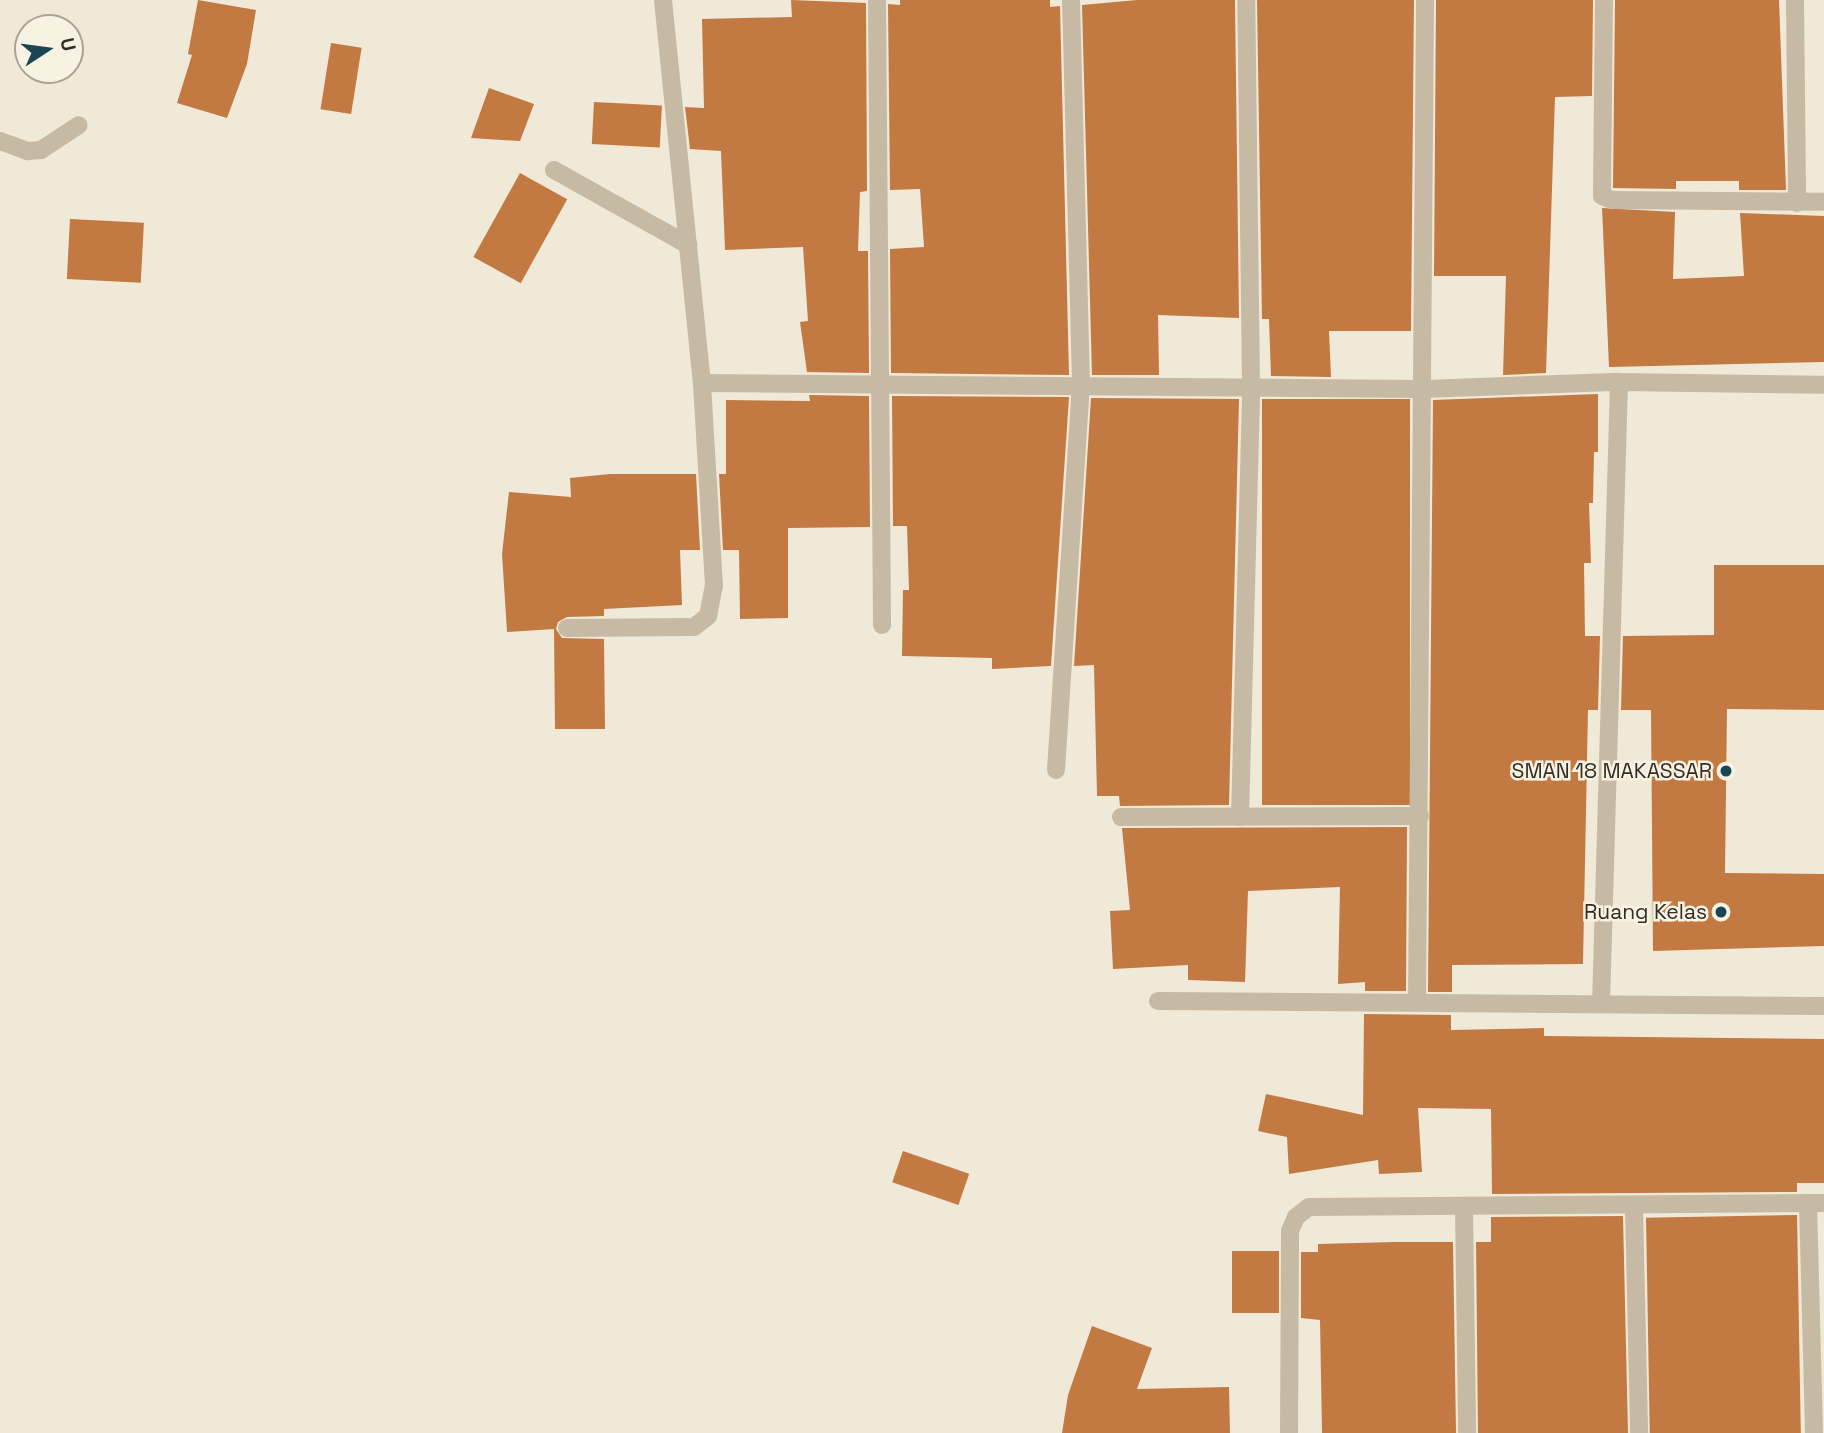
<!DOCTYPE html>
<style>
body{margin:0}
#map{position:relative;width:1824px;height:1433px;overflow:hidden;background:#f0e9d7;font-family:"Space Grotesk",sans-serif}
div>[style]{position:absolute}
.building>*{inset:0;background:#c37942;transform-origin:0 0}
.minor>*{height:18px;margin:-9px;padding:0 9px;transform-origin:9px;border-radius:9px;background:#c7baa4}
.dots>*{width:19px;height:19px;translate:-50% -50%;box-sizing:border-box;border:4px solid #f8f2e3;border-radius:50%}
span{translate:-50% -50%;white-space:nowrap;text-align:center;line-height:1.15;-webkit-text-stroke:5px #f8f2e3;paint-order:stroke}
.poi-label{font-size:21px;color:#332c25}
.right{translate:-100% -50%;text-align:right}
.north{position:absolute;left:14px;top:14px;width:70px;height:70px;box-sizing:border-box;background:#f8f2e3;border:2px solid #a9a397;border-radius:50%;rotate:77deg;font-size:19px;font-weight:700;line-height:28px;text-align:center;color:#332c25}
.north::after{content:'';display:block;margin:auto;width:24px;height:32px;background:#1c4553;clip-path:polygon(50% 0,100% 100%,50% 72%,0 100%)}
</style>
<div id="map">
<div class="building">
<div style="clip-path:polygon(198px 0,256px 10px,247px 64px,227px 118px,177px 103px,192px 55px,188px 54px)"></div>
<div style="clip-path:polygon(791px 0,866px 3px,867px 191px,860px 192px,858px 251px,868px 251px,869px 373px,807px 372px,800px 322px,808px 321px,803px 247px,725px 250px,721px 151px,690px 149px,685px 107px,704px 108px,702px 19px,792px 17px)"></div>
<div style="clip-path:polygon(900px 0,1050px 0,1050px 7px,1060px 6px,1069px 375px,891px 373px,890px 249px,924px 247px,920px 189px,890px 190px,888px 4px,900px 5px)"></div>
<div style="clip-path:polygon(1137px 0,1235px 0,1239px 318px,1158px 315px,1159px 375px,1092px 375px,1082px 5px)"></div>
<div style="clip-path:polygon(1257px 0,1414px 0,1411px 331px,1329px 331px,1331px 377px,1271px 376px,1269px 319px,1262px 319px)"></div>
<div style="clip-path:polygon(1436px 0,1593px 0,1592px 96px,1555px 97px,1546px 373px,1503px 375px,1506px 276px,1434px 276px)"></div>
<div style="clip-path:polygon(1615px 0,1779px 0,1786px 190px,1739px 190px,1739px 181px,1676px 181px,1676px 189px,1613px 188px)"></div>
<div style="left:331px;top:43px;width:31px;height:67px;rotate:9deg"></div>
<div style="clip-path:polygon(489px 88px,534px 104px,520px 141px,471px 138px)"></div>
<div style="left:594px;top:102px;width:68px;height:42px;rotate:3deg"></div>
<div style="left:520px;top:173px;width:54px;height:96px;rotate:29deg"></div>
<div style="clip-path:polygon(1602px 208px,1675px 212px,1673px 279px,1744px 276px,1740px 213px,1824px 216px,1824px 362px,1609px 367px)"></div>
<div style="left:70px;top:219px;width:74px;height:60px;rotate:3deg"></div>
<div style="clip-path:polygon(1598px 394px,1598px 452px,1594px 452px,1593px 503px,1589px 503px,1591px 563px,1584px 563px,1585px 636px,1600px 636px,1598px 710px,1588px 710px,1583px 964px,1452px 965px,1452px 992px,1428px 992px,1433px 400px)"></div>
<div style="clip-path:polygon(809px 395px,869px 396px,870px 527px,788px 528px,788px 618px,740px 619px,739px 550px,723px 550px,719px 474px,726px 474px,726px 400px,810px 401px)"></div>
<div style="clip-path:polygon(892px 396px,1069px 397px,1051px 666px,992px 669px,992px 658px,902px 656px,903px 590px,909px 590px,907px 526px,893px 526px)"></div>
<div style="clip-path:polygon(1091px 398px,1239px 399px,1229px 805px,1120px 806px,1119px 796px,1097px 796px,1094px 665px,1074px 666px)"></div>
<div style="left:1262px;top:399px;width:148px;height:406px"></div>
<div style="clip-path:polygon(610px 474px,696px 474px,700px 550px,680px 550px,682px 605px,604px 609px,604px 616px,567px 617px,558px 622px,556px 629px,562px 638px,604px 639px,605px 729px,555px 729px,554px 629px,507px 632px,502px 554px,509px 492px,571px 497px,570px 478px)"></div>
<div style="clip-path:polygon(1714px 565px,1824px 565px,1824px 710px,1727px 709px,1725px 873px,1824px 874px,1824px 946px,1653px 951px,1651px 710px,1621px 710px,1623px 636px,1714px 635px)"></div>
<div style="clip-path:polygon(1407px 827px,1406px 991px,1365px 991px,1365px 982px,1338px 984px,1340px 887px,1248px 891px,1245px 982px,1188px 980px,1188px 965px,1113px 969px,1110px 911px,1130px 910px,1122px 828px)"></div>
<div style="clip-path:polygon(1364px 1014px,1451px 1015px,1451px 1030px,1544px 1028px,1544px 1036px,1824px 1039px,1824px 1183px,1797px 1183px,1797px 1192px,1492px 1194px,1491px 1109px,1418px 1108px,1422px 1172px,1379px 1174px,1378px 1160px,1289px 1174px,1287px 1137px,1258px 1131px,1266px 1094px,1363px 1115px)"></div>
<div style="left:903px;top:1151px;width:70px;height:33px;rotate:19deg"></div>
<div style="left:1797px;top:1215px;width:218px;height:151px;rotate:89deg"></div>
<div style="clip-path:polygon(1623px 1216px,1628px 1433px,1478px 1433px,1476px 1242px,1491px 1242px,1491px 1217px)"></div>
<div style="clip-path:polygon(1394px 1242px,1453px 1242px,1456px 1433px,1322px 1433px,1320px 1320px,1301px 1318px,1301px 1252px,1318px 1252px,1318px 1244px)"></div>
<div style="left:1232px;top:1251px;width:47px;height:62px"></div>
<div style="clip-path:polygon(1092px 1326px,1152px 1348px,1137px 1389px,1229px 1387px,1230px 1433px,1062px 1433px,1068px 1395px)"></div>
</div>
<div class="minor">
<div style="left:663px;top:0;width:385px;rotate:84.2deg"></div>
<div style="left:702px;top:383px;width:722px;rotate:0.48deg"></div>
<div style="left:1424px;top:389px;width:195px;rotate:-2.1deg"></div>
<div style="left:1619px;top:382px;width:205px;rotate:0.8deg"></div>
<div style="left:877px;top:0;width:625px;rotate:89.54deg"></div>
<div style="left:1604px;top:0;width:196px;rotate:90.6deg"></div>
<div style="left:1602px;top:196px;width:11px;rotate:22deg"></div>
<div style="left:1612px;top:200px;width:212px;rotate:0.5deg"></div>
<div style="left:1795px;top:0;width:203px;rotate:89.4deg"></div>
<div style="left:0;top:141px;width:30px;rotate:20deg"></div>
<div style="left:28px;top:151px;width:13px;rotate:-4deg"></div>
<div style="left:41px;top:150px;width:45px;rotate:-33.3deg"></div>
<div style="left:554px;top:170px;width:154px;rotate:29.2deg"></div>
<div style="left:567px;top:628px;width:127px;rotate:-0.5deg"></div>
<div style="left:694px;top:627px;width:18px;rotate:-38deg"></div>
<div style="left:708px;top:616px;width:31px;rotate:-79deg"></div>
<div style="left:714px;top:586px;width:203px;rotate:-93.4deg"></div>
<div style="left:1056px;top:770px;width:389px;rotate:-86.3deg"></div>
<div style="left:1081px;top:382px;width:382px;rotate:-91.5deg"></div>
<div style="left:1121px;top:817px;width:299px;rotate:-0.2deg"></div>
<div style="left:1240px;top:817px;width:430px;rotate:-88.5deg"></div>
<div style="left:1251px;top:387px;width:387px;rotate:-90.7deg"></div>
<div style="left:1417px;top:1000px;width:1000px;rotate:-89.54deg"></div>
<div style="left:1158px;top:1001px;width:666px;rotate:0.43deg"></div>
<div style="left:1601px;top:1004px;width:622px;rotate:-88.34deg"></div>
<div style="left:1808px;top:1203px;width:230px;rotate:88.5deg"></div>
<div style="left:1464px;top:1206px;width:227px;rotate:89.2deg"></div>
<div style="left:1634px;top:1207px;width:226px;rotate:88.7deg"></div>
<div style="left:1289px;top:1433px;width:202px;rotate:-89.7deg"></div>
<div style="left:1290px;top:1231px;width:15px;rotate:-67deg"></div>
<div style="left:1296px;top:1217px;width:16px;rotate:-38deg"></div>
<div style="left:1309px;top:1207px;width:515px;rotate:-0.45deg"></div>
</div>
<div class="dots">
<div style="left:1726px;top:771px;background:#1c4553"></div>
<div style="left:1721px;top:912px;background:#1c4553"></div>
</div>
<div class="poi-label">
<span class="right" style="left:1712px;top:771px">SMAN 18 MAKASSAR</span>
<span class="right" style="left:1707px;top:912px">Ruang Kelas</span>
</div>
<div class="north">U</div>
</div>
